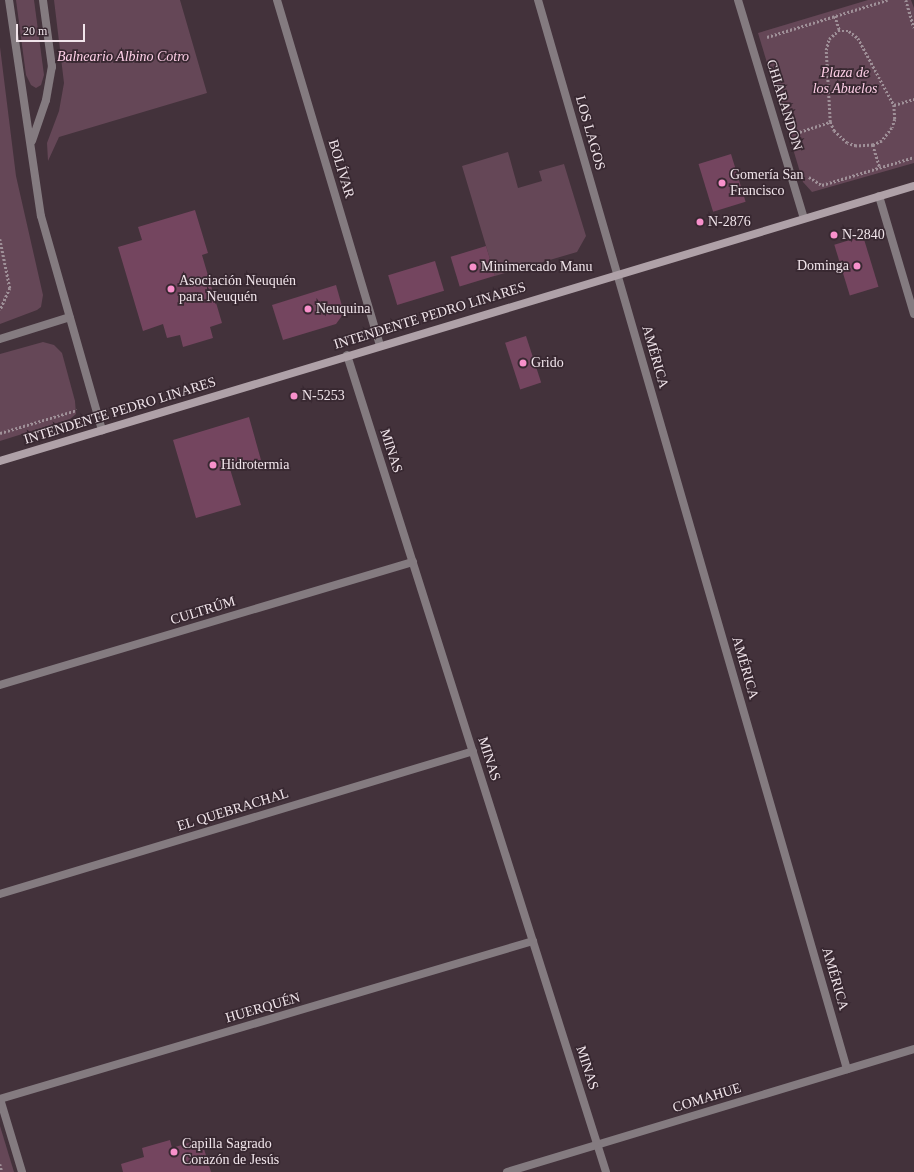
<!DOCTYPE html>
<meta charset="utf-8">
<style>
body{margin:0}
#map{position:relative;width:914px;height:1172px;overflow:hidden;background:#43323b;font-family:"Times New Roman",serif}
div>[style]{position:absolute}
.green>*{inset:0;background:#654757}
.building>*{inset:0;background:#74455f;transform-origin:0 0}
.path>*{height:2.5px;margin-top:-1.25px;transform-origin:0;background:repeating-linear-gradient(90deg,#9f9098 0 2px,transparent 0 4px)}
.street>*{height:8px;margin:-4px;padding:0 4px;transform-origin:4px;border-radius:4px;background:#847b80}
.secondary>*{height:8px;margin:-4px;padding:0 4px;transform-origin:4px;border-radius:4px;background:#afa1a8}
.dots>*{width:11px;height:11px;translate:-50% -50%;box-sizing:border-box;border:2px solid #382831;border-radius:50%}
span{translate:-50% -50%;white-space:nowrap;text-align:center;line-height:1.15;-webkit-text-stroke:3.5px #382831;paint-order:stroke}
.park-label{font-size:14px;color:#fecfe7;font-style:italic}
.street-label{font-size:14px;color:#f1e5eb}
.poi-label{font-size:14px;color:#f1e5eb}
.left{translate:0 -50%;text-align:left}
.right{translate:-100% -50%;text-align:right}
.scale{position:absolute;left:16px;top:24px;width:69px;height:18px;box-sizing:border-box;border:2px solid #f1e5eb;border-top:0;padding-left:5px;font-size:12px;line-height:14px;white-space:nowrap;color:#f1e5eb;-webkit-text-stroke:3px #382831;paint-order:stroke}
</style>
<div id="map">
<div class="green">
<div style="clip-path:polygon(16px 0,34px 0,44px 75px,41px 85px,36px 88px,31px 85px,26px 75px)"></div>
<div style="clip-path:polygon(54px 0,180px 0,207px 93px,59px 137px,48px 161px,47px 143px,59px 111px,64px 83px)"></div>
<div style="clip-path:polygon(868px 0,911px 0,914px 8px,914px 163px,812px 192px,803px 182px,758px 33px)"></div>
<div style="clip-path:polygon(0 47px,16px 176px,43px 295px,41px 307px,37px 310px,0 324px)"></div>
<div style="clip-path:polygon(508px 152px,518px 188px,542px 181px,539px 171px,564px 164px,586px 236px,577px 252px,495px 276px,462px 166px)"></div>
<div style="clip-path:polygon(43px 342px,54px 345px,62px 353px,75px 401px,76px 414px,70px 419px,0 441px,0 354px)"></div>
<div style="clip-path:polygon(0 1126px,14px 1172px,0 1172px)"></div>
</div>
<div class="building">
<div style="left:731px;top:154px;width:50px;height:34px;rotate:73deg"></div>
<div style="clip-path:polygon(195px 210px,208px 253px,202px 255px,222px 323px,210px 327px,213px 338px,183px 347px,180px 335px,167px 338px,163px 324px,143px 331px,118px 247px,142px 240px,138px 227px)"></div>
<div style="left:863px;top:236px;width:53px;height:30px;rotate:73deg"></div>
<div style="left:486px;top:246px;width:31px;height:37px;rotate:73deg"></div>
<div style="left:435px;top:261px;width:31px;height:49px;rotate:73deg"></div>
<div style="clip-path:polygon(336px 285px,344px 313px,336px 324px,283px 340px,272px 305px)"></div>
<div style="left:526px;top:336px;width:49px;height:22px;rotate:72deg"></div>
<div style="clip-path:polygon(249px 417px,261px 460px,230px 469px,241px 505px,196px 518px,173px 440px)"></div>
<div style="clip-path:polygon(201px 1139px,211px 1172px,123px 1172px,121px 1164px,144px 1157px,142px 1148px,170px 1140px,172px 1148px)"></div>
</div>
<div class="path">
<div style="left:906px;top:0;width:29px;rotate:74deg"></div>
<div style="left:835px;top:16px;width:16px;rotate:72deg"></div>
<div style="left:838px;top:31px;width:11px"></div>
<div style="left:849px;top:31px;width:11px;rotate:38deg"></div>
<div style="left:858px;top:38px;width:76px;rotate:61.8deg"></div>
<div style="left:894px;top:105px;width:14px;rotate:86deg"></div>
<div style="left:895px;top:119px;width:9px;rotate:108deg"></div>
<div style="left:892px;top:128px;width:16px;rotate:128deg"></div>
<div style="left:882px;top:141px;width:10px;rotate:156deg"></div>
<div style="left:873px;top:145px;width:17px;rotate:177deg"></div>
<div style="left:856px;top:146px;width:9px;rotate:-162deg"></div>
<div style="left:847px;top:143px;width:18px;rotate:-137deg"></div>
<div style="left:834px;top:131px;width:10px;rotate:-114deg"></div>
<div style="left:830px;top:122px;width:72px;rotate:-93.2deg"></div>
<div style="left:826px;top:50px;width:11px;rotate:-75deg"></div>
<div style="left:829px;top:39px;width:12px;rotate:-42deg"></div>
<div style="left:767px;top:37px;width:126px;rotate:-17.1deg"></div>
<div style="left:894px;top:105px;width:21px;rotate:-17deg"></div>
<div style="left:796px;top:133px;width:36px;rotate:-18deg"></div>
<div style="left:873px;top:145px;width:24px;rotate:73deg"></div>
<div style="left:809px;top:177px;width:15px;rotate:32deg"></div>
<div style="left:822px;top:185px;width:96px;rotate:-16.9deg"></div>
<div style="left:0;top:239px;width:50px;rotate:78.5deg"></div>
<div style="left:10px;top:288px;width:24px;rotate:114deg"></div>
<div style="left:0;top:433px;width:80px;rotate:-16.6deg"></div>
<div style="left:0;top:1164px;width:8px;rotate:76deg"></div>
</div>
<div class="street">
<div style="left:9px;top:0;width:218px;rotate:81.6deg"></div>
<div style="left:41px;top:216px;width:223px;rotate:74.1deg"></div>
<div style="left:277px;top:0;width:360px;rotate:73.4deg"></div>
<div style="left:538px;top:0;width:1113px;rotate:73.88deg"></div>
<div style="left:738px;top:0;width:228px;rotate:73.2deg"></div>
<div style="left:32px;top:141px;width:43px;rotate:-71.1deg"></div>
<div style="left:46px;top:100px;width:34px;rotate:-80deg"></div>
<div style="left:52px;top:67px;width:68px;rotate:-97.7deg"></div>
<div style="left:879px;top:196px;width:123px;rotate:73.5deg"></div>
<div style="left:0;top:339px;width:73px;rotate:-17.4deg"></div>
<div style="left:347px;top:355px;width:857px;rotate:72.41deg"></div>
<div style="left:0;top:685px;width:431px;rotate:-16.6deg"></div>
<div style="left:0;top:894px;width:494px;rotate:-16.8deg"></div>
<div style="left:0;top:1099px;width:556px;rotate:-16.51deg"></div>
<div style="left:0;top:1099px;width:76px;rotate:73.2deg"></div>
<div style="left:507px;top:1172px;width:425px;rotate:-16.8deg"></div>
</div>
<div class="secondary">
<div style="left:0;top:461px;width:954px;rotate:-16.75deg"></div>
</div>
<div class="dots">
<div style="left:722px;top:183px;background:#f890cb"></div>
<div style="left:700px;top:222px;background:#f890cb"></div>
<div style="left:834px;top:235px;background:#f890cb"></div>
<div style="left:857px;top:266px;background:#f890cb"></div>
<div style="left:473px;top:267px;background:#f890cb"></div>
<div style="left:171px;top:289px;background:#f890cb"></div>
<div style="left:308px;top:309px;background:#f890cb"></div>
<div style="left:523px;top:363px;background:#f890cb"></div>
<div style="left:294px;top:396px;background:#f890cb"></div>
<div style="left:213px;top:465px;background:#f890cb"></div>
<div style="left:174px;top:1152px;background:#f890cb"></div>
</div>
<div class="park-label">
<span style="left:123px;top:57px">Balneario Albino Cotro</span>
<span style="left:845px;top:81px">Plaza de<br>los Abuelos</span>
</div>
<div class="street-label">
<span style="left:784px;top:105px;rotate:73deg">CHIARANDON</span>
<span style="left:590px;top:133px;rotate:74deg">LOS LAGOS</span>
<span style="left:341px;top:169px;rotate:73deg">BOLÍVAR</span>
<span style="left:430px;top:316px;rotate:-17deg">INTENDENTE PEDRO LINARES</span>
<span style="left:655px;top:357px;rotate:74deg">AMÉRICA</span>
<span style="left:120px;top:411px;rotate:-17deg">INTENDENTE PEDRO LINARES</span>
<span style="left:391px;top:451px;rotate:72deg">MINAS</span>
<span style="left:203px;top:611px;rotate:-17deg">CULTRÚM</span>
<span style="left:745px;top:668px;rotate:74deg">AMÉRICA</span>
<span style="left:489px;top:759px;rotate:72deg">MINAS</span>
<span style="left:233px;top:810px;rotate:-17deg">EL QUEBRACHAL</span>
<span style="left:835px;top:979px;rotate:74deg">AMÉRICA</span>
<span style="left:263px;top:1008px;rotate:-16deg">HUERQUÉN</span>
<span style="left:587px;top:1068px;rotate:72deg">MINAS</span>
<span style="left:707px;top:1098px;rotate:-17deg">COMAHUE</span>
</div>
<div class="poi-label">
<span class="left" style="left:730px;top:183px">Gomería San<br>Francisco</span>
<span class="left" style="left:708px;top:222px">N-2876</span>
<span class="left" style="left:842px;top:235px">N-2840</span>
<span class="right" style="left:849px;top:266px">Dominga</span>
<span class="left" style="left:481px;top:267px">Minimercado Manu</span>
<span class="left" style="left:179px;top:289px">Asociación Neuquén<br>para Neuquén</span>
<span class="left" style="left:316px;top:309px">Neuquina</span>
<span class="left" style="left:531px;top:363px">Grido</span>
<span class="left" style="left:302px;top:396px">N-5253</span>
<span class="left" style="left:221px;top:465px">Hidrotermia</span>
<span class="left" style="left:182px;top:1152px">Capilla Sagrado<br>Corazón de Jesús</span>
</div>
<div class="scale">20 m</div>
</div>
